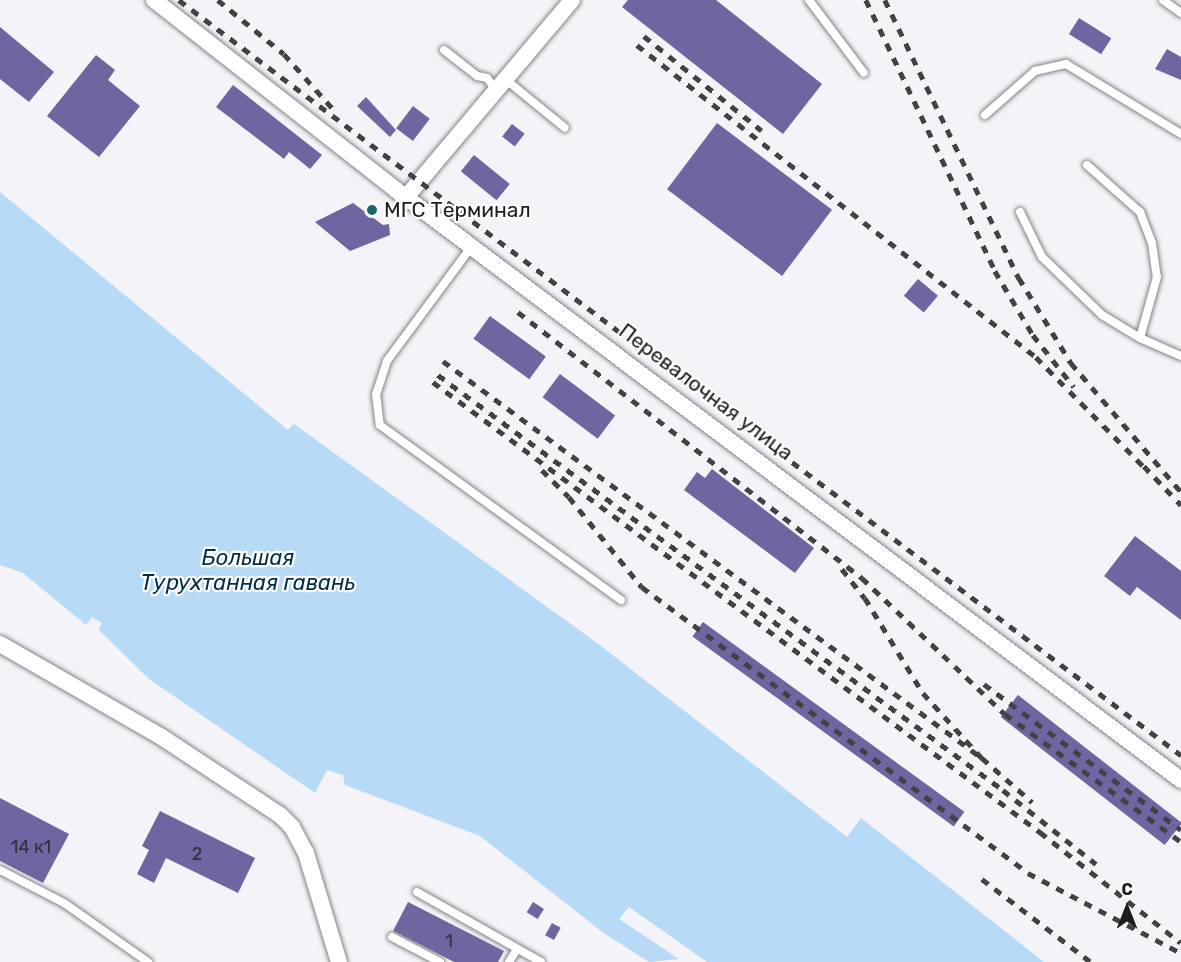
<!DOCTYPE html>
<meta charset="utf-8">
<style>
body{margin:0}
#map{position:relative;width:1181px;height:962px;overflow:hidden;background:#f3f3f8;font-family:Rubik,sans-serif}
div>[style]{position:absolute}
.water>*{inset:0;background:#b7daf7}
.building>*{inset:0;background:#6f65a0;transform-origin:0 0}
.roads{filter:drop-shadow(0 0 2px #848388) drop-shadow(0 0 2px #848388)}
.lane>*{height:8px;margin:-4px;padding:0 4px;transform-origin:4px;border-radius:4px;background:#fff}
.street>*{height:16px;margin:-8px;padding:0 8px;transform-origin:8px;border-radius:8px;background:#fff}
.rail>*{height:4.5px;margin-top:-2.25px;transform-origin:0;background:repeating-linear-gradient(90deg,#424245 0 8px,transparent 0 16px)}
.dots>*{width:16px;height:16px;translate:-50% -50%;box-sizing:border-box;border:3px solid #fff;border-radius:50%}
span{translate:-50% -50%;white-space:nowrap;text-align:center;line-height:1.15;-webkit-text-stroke:4.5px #fff;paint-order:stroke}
.number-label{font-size:18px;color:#322f3f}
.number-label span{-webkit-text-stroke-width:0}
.poi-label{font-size:21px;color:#1d1d1f}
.left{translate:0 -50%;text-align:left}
.street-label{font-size:21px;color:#1d1d1f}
.water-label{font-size:22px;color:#002d4b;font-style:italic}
.north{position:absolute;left:1097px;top:878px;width:60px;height:60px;-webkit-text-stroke:4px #fff;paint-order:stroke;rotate:0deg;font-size:16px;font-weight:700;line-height:24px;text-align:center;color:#1d1d1f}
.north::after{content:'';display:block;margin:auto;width:21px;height:27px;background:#1d1d1f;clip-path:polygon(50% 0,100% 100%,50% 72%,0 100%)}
</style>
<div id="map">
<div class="water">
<div style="clip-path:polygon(0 192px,288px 430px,294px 424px,597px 643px,847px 837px,861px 818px,1044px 962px,707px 962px,629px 907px,619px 919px,679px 959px,649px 962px,605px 934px,480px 836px,345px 785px,343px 775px,327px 770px,315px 793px,149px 679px,99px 630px,102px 623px,92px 617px,86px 625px,23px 573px,0 565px)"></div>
</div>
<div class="building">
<div style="clip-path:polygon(628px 0,716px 0,822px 84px,783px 134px,622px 7px)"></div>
<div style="left:1079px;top:18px;width:38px;height:19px;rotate:32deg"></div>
<div style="clip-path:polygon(0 27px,54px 72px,29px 102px,0 79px)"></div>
<div style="clip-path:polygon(1167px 49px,1181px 57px,1181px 80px,1155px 69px)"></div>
<div style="clip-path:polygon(96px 55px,115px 70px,108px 80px,140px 106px,99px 157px,47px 116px)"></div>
<div style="clip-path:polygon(233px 85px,322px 155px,310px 169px,289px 152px,284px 159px,216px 107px)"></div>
<div style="clip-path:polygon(366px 97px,396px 130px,390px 137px,357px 106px)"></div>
<div style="left:413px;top:106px;width:21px;height:28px;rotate:37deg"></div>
<div style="left:717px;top:123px;width:144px;height:83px;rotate:37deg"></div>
<div style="left:512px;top:124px;width:16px;height:16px;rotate:38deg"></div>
<div style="left:474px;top:155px;width:46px;height:21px;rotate:39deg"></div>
<div style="clip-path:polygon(353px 203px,383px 225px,389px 224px,390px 235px,350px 251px,315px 222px)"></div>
<div style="left:918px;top:279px;width:26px;height:22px;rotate:40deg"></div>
<div style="left:490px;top:316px;width:69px;height:28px;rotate:36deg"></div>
<div style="left:560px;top:374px;width:69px;height:29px;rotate:37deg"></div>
<div style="clip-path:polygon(712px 469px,814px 548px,795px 573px,684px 490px,697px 472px,705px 478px)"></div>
<div style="clip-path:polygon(1135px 536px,1181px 571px,1181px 620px,1137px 587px,1130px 596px,1104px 576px)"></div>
<div style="left:703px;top:622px;width:323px;height:18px;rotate:36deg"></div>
<div style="left:1018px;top:695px;width:208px;height:28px;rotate:38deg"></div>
<div style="clip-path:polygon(0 798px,69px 834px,43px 883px,0 861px)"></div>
<div style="clip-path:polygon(160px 811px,255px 858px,238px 893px,166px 858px,154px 883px,137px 874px,149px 850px,142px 846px)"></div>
<div style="clip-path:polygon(408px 902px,504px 951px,498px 962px,454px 962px,393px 931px)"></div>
<div style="left:533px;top:902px;width:13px;height:12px;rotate:32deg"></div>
<div style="left:552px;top:923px;width:10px;height:14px;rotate:29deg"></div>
</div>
<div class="roads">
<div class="lane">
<div style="left:809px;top:0;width:91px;rotate:53deg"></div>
<div style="left:1163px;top:0;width:22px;rotate:36deg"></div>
<div style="left:444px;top:50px;width:42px;rotate:38.2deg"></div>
<div style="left:477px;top:76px;width:10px;rotate:11deg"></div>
<div style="left:487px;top:78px;width:15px;rotate:53deg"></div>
<div style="left:505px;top:79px;width:77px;rotate:39.2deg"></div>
<div style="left:985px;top:115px;width:67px;rotate:-41.3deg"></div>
<div style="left:1035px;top:71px;width:32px;rotate:-13deg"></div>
<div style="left:1066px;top:64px;width:135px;rotate:31.3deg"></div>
<div style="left:1087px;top:165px;width:71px;rotate:41.6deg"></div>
<div style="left:1140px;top:212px;width:33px;rotate:69deg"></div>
<div style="left:1152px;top:243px;width:34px;rotate:82deg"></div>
<div style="left:1157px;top:277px;width:63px;rotate:105.6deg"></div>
<div style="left:1020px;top:212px;width:50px;rotate:63.9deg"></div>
<div style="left:1042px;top:257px;width:83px;rotate:44deg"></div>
<div style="left:1102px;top:315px;width:44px;rotate:31.2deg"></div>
<div style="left:1140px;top:338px;width:45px;rotate:23.7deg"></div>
<div style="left:472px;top:246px;width:143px;rotate:126.5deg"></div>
<div style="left:387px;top:361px;width:35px;rotate:108deg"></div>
<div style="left:376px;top:394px;width:31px;rotate:83deg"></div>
<div style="left:380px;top:425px;width:298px;rotate:36deg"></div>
<div style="left:0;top:870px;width:72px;rotate:27.3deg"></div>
<div style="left:64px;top:903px;width:103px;rotate:35.1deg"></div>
<div style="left:417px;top:892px;width:142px;rotate:29.4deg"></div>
<div style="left:392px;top:937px;width:54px;rotate:27.5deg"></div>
<div style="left:509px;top:962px;width:15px;rotate:-58deg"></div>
</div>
<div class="street">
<div style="left:154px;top:0;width:308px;rotate:38.1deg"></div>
<div style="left:396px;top:190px;width:982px;rotate:36.93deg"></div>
<div style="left:407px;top:196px;width:256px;rotate:-49.9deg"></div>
<div style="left:0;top:644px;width:185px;rotate:29.9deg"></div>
<div style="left:160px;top:736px;width:144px;rotate:33.4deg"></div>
<div style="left:280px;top:815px;width:17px;rotate:45deg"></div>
<div style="left:292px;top:827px;width:30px;rotate:62deg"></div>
<div style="left:306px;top:853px;width:114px;rotate:73.2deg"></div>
</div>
</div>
<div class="rail">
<div style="left:179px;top:0;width:1255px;rotate:37deg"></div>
<div style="left:218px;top:0;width:85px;rotate:39.3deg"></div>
<div style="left:284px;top:54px;width:75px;rotate:48.2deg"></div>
<div style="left:866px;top:0;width:300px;rotate:64.5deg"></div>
<div style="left:995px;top:271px;width:74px;rotate:59.3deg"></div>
<div style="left:1033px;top:335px;width:66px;rotate:51.7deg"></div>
<div style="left:885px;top:0;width:309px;rotate:64.3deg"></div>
<div style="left:1019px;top:278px;width:100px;rotate:58.5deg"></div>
<div style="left:1071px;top:363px;width:170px;rotate:49.5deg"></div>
<div style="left:644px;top:36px;width:151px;rotate:38.8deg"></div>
<div style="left:637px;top:45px;width:507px;rotate:38.02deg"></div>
<div style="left:1036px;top:357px;width:161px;rotate:45.5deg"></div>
<div style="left:518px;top:312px;width:435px;rotate:37.7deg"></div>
<div style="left:862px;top:578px;width:197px;rotate:43.6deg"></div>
<div style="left:1005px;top:714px;width:218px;rotate:36deg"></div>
<div style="left:443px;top:361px;width:669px;rotate:36.37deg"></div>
<div style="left:438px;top:375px;width:701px;rotate:36.3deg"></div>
<div style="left:1003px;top:790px;width:119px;rotate:38.5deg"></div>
<div style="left:433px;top:382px;width:756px;rotate:36.55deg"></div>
<div style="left:1040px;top:832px;width:179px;rotate:38.2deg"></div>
<div style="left:1144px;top:466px;width:54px;rotate:46.5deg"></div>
<div style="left:542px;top:470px;width:38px;rotate:45deg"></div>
<div style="left:569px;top:497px;width:116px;rotate:51deg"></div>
<div style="left:642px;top:587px;width:480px;rotate:36.5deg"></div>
<div style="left:1028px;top:873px;width:173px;rotate:27.6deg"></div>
<div style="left:842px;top:569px;width:37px;rotate:52deg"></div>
<div style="left:865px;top:598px;width:111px;rotate:58.6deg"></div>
<div style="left:923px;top:693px;width:88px;rotate:47.8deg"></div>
<div style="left:982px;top:758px;width:67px;rotate:41.3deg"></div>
<div style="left:984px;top:684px;width:245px;rotate:36.5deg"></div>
<div style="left:982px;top:879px;width:137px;rotate:37.3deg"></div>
</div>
<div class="dots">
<div style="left:372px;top:210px;background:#1b6571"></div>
</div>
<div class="number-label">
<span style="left:31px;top:847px">14 к1</span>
<span style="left:197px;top:854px">2</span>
<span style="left:449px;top:941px">1</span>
</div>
<div class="poi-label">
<span class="left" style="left:384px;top:210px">МГС Терминал</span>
</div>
<div class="street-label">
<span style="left:706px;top:392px;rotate:37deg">Перевалочная улица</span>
</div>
<div class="water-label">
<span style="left:248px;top:570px">Большая<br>Турухтанная гавань</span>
</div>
<div class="north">С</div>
</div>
